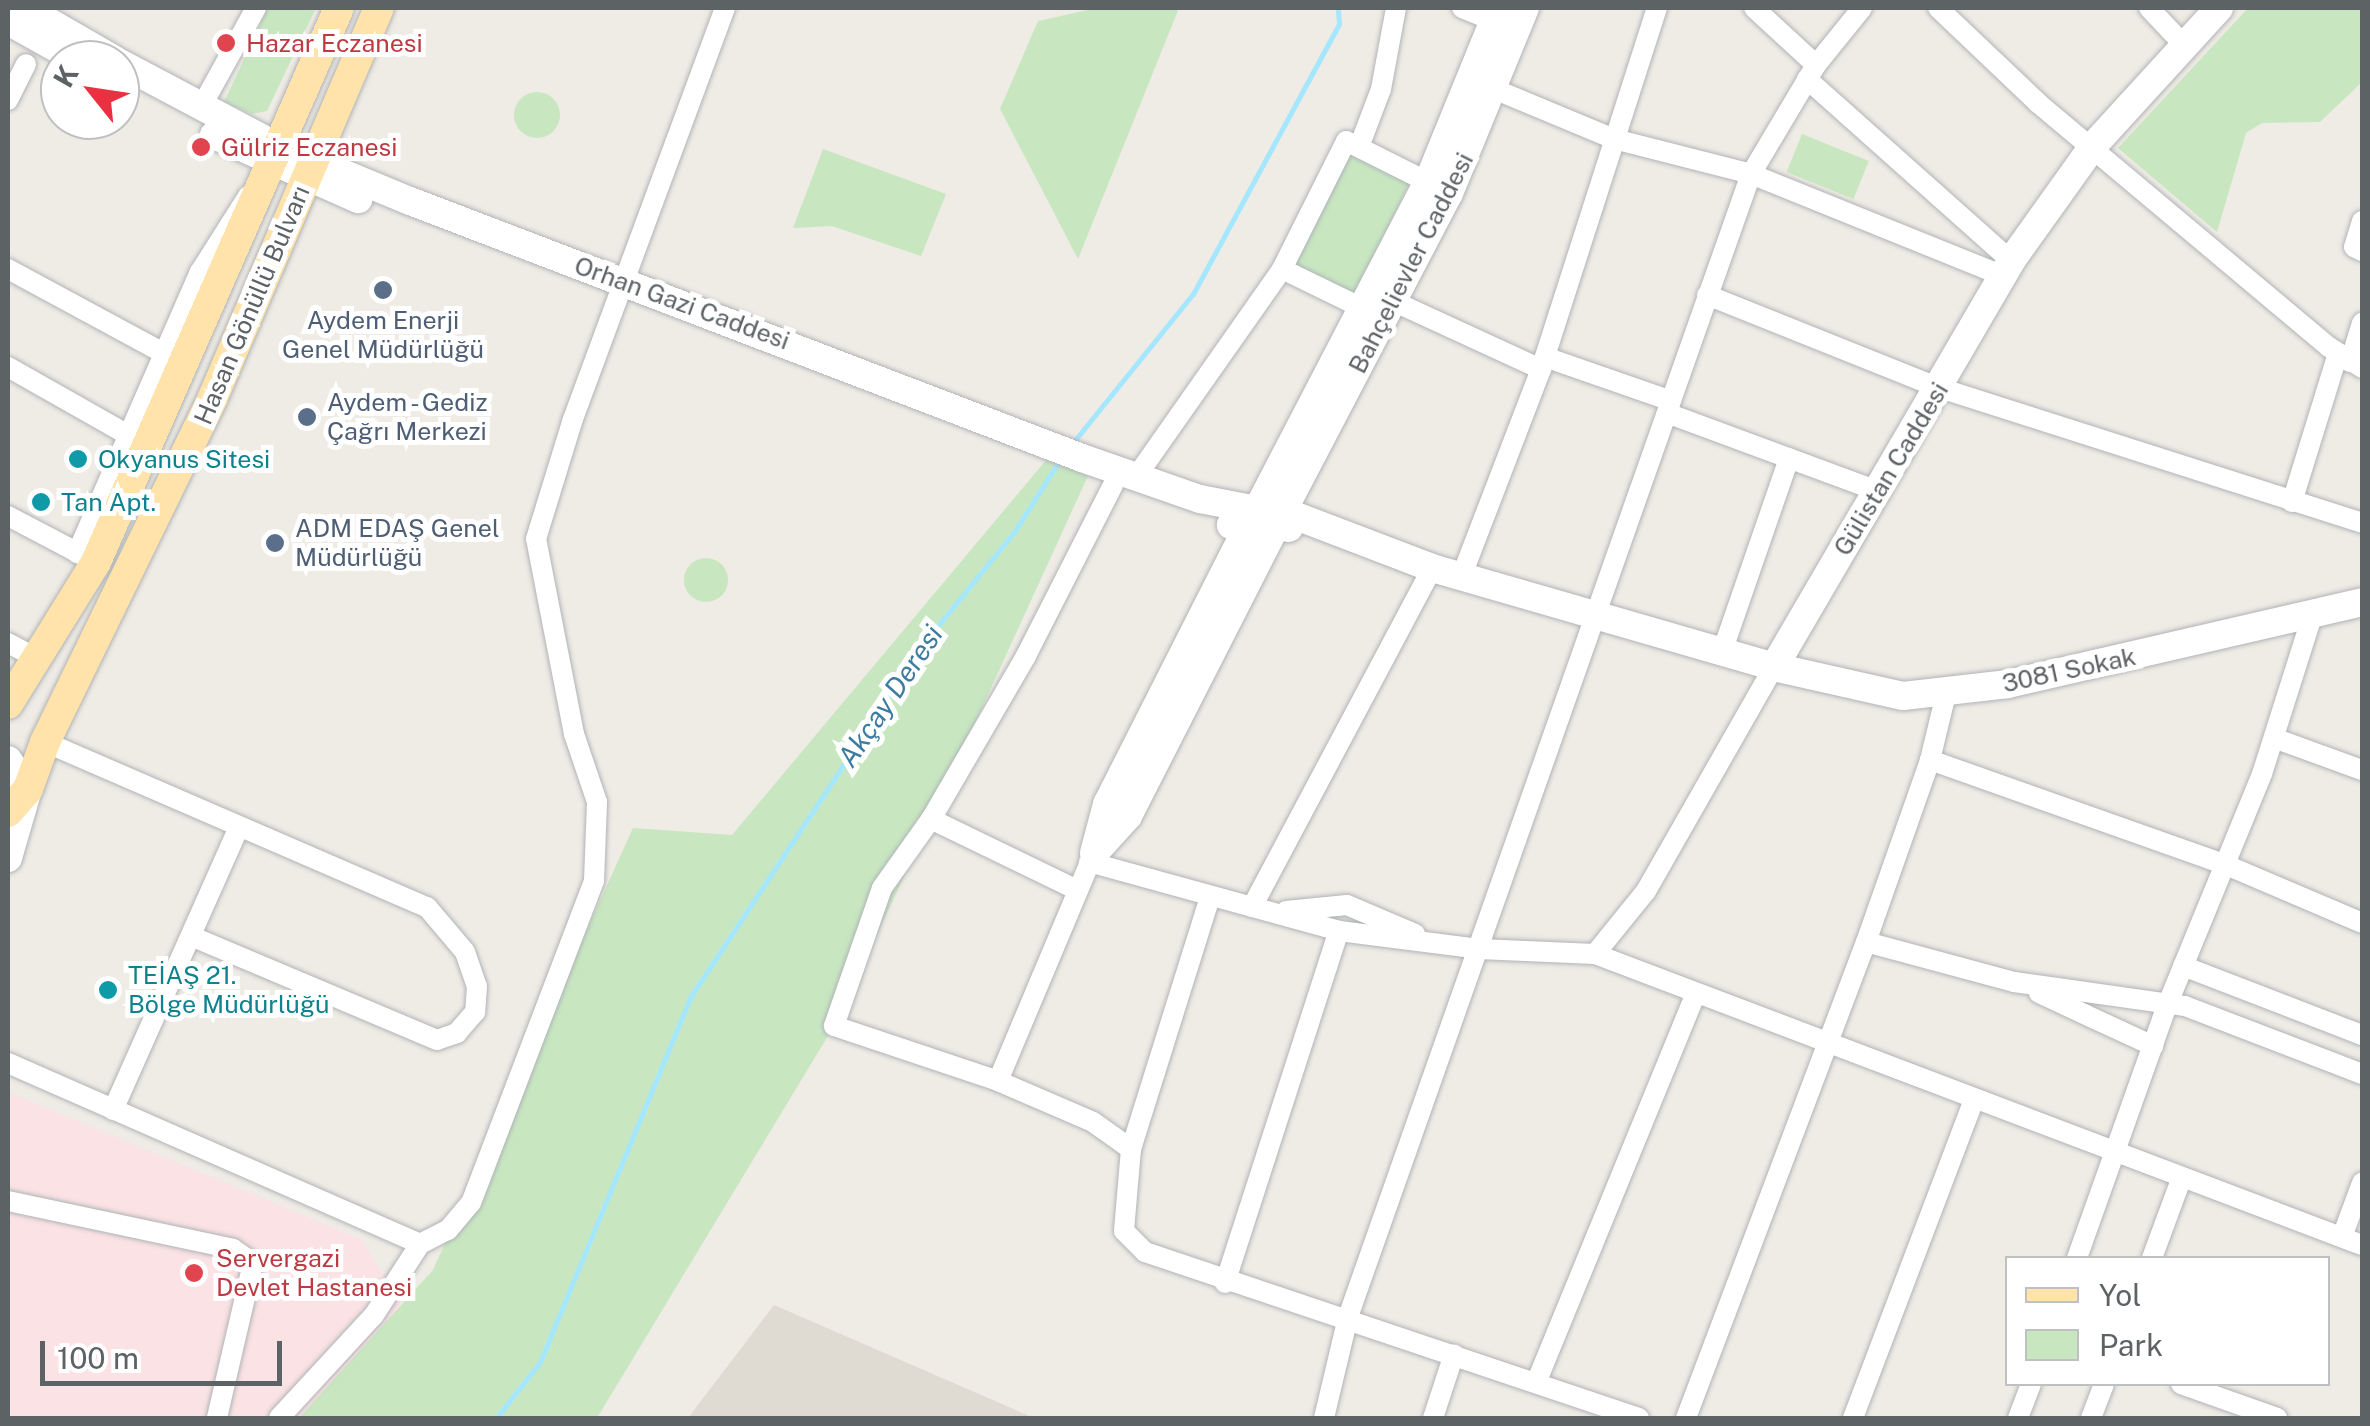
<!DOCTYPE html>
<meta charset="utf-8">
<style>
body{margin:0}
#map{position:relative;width:2370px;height:1426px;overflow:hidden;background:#efebe5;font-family:"Public Sans",sans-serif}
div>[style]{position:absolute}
.education>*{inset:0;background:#dfdbd3}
.medical>*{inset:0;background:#fbe2e4}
.green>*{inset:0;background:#c8e7c1;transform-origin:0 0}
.round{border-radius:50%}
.stream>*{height:5px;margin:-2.5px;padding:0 2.5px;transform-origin:2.5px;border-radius:2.5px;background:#a5e7ff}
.roads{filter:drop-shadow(0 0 2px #b0b4b7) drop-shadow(0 0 2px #b0b4b7)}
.street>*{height:20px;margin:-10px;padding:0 10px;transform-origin:10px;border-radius:10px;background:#fff}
.secondary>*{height:28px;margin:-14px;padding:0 14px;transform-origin:14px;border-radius:14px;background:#fff}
.primary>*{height:30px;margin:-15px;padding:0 15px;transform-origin:15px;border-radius:15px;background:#ffe3aa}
.dots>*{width:28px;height:28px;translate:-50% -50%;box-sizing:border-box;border:5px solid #fff;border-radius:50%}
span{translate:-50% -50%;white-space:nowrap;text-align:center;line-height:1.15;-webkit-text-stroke:10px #fff;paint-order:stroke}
.health-label{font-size:25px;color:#be3a42}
.left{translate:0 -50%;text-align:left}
.street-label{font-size:25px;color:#5d6265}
.service-label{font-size:25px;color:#4e5e75}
.culture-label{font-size:25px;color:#0d838f}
.water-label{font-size:28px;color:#3b7da0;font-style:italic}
.frame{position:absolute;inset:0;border:10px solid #5d6265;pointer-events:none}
.legend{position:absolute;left:2005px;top:1256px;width:325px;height:130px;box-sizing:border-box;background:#fff;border:2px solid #bec0c1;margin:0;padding:12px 18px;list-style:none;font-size:30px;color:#5d6265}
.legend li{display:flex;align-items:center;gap:20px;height:50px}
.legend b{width:50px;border:2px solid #bec0c1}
.north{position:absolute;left:40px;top:40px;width:100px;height:100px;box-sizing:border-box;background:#fff;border:2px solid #bec0c1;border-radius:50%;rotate:300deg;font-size:28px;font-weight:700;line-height:40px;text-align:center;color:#5d6265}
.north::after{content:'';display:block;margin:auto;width:35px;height:45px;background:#ea3141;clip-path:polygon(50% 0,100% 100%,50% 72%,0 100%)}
.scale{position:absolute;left:40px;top:1341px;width:242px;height:45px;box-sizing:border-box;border:5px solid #5d6265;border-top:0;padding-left:12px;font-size:30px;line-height:35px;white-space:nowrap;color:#5d6265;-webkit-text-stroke:8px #fff;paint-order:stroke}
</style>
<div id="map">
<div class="education">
<div style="clip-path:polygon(774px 1305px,1034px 1418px,688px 1418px)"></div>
</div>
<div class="medical">
<div style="clip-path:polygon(8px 1092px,362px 1240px,401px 1306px,307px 1418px,8px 1418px)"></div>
</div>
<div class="green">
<div style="clip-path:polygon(268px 8px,316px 8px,267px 111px,252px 114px,224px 102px)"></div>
<div style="clip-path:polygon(1097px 8px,1179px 8px,1078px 259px,1000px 109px,1038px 21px)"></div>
<div style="clip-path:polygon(2248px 8px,2362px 8px,2362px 82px,2320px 122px,2262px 123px,2246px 133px,2217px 232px,2118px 148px)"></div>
<div class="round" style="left:514px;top:92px;width:46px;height:46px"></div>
<div style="left:1802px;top:134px;width:72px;height:41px;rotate:22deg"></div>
<div style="clip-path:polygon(823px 149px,946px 194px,921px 256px,832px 226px,793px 228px)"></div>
<div style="left:1344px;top:152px;width:72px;height:123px;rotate:25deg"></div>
<div style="clip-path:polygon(1047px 459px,1088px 476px,931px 819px,834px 1026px,597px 1418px,299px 1418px,433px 1270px,633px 828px,732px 835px)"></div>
<div class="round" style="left:684px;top:558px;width:44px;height:44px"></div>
</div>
<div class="stream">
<div style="left:1071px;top:445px;width:194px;rotate:-51.1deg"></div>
<div style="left:1193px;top:294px;width:307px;rotate:-61.6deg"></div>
<div style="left:1339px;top:24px;width:16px;rotate:-94deg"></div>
<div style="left:496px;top:1418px;width:71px;rotate:-51.8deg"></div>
<div style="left:540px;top:1362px;width:396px;rotate:-67.6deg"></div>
<div style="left:691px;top:996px;width:422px;rotate:-56.6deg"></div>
<div style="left:923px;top:644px;width:144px;rotate:-50.9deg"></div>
<div style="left:1014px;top:532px;width:88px;rotate:-57.6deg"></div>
</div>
<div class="roads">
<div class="street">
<div style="left:1462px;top:8px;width:35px;rotate:22deg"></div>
<div style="left:1754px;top:8px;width:84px;rotate:42.6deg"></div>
<div style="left:1938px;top:8px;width:138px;rotate:43.5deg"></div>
<div style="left:2038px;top:103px;width:380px;rotate:40deg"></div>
<div style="left:2329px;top:347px;width:39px;rotate:32deg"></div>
<div style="left:2149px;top:8px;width:51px;rotate:46.6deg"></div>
<div style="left:1807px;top:79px;width:273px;rotate:41.7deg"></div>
<div style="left:1494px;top:89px;width:130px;rotate:22.6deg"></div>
<div style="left:1614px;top:139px;width:141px;rotate:14.3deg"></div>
<div style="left:1751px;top:174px;width:272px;rotate:22deg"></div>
<div style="left:8px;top:100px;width:40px;rotate:-63.4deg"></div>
<div style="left:200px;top:109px;width:115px;rotate:-61deg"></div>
<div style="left:1359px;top:147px;width:62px;rotate:-69.2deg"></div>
<div style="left:1381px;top:89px;width:82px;rotate:-79.5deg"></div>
<div style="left:2362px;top:221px;width:27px;rotate:107deg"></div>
<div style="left:2354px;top:247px;width:9px;rotate:27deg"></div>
<div style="left:8px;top:269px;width:179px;rotate:28.4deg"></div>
<div style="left:1282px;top:269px;width:143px;rotate:-63.4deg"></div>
<div style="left:1346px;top:141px;width:92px;rotate:26.6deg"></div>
<div style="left:1707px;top:295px;width:251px;rotate:21.8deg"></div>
<div style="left:1940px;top:388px;width:443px;rotate:17.7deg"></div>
<div style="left:1393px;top:301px;width:163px;rotate:24.7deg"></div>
<div style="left:1545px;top:357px;width:133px;rotate:19.2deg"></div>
<div style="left:2350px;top:362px;width:41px;rotate:-72.9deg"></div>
<div style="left:8px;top:367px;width:140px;rotate:29.5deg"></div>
<div style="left:1667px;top:413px;width:225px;rotate:20.3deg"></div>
<div style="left:1136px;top:477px;width:254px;rotate:-54.9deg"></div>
<div style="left:1282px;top:269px;width:91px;rotate:26deg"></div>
<div style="left:1113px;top:485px;width:192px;rotate:117deg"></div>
<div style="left:1026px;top:656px;width:189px;rotate:120.2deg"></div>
<div style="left:931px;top:819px;width:85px;rotate:125.4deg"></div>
<div style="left:882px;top:888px;width:146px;rotate:109.2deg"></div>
<div style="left:834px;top:1026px;width:173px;rotate:18.5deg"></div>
<div style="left:998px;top:1081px;width:103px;rotate:23.3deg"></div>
<div style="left:1093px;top:1122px;width:47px;rotate:35.4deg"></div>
<div style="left:1131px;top:1149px;width:82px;rotate:94.9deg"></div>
<div style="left:1124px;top:1231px;width:30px;rotate:45deg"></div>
<div style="left:1145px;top:1252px;width:521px;rotate:18.57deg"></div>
<div style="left:2292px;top:502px;width:156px;rotate:-72.8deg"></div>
<div style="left:8px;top:516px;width:88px;rotate:27.7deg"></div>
<div style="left:77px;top:553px;width:307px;rotate:-66.4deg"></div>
<div style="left:200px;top:272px;width:90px;rotate:-57.7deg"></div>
<div style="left:1462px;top:575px;width:221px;rotate:-69deg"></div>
<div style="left:1541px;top:369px;width:379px;rotate:-72.2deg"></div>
<div style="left:8px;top:643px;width:34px;rotate:28deg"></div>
<div style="left:1722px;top:652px;width:205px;rotate:-70.9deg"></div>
<div style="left:2274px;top:738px;width:94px;rotate:20deg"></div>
<div style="left:45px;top:742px;width:416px;rotate:23.4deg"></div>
<div style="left:427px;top:907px;width:59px;rotate:49.8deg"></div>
<div style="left:465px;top:952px;width:36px;rotate:71deg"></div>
<div style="left:477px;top:986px;width:26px;rotate:94deg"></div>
<div style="left:475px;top:1012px;width:28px;rotate:131deg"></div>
<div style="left:457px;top:1033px;width:21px;rotate:161deg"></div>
<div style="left:437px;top:1040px;width:265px;rotate:-157.1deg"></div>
<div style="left:1930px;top:760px;width:312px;rotate:19.5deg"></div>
<div style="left:2224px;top:864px;width:150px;rotate:23.1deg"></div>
<div style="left:931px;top:819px;width:160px;rotate:25.9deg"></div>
<div style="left:1089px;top:862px;width:259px;rotate:15.4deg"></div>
<div style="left:1339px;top:931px;width:141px;rotate:7.3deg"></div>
<div style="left:1479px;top:949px;width:116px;rotate:2.5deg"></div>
<div style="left:1595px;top:954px;width:820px;rotate:20.78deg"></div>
<div style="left:1252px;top:907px;width:384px;rotate:-62deg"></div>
<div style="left:1286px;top:911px;width:61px;rotate:-5.6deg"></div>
<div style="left:1347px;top:905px;width:74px;rotate:23.1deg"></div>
<div style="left:1866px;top:942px;width:153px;rotate:15.1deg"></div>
<div style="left:2014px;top:982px;width:173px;rotate:8deg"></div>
<div style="left:2185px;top:1006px;width:190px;rotate:21deg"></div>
<div style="left:1595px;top:954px;width:81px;rotate:-51deg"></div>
<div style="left:1646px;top:891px;width:258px;rotate:-60.3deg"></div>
<div style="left:2183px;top:966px;width:192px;rotate:21.1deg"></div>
<div style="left:2039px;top:993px;width:126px;rotate:24.9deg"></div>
<div style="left:8px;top:1063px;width:450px;rotate:23.7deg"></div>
<div style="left:420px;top:1244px;width:85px;rotate:122.9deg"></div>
<div style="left:374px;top:1315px;width:140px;rotate:132.7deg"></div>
<div style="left:998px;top:1081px;width:247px;rotate:-67.2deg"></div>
<div style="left:113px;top:1110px;width:310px;rotate:-66deg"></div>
<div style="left:1131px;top:1149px;width:261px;rotate:-72.6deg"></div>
<div style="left:8px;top:1201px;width:230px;rotate:12deg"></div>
<div style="left:233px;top:1249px;width:24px;rotate:35deg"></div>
<div style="left:253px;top:1263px;width:159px;rotate:103.1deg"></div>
<div style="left:2342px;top:1237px;width:58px;rotate:-69.7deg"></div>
<div style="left:420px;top:1244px;width:31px;rotate:-27deg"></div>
<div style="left:448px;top:1230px;width:35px;rotate:-50deg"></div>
<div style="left:471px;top:1203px;width:345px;rotate:-69.1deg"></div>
<div style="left:594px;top:881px;width:79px;rotate:-87.8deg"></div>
<div style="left:597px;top:802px;width:72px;rotate:-108.7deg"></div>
<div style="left:574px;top:734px;width:199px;rotate:-101deg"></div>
<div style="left:536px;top:539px;width:126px;rotate:-72.9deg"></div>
<div style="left:573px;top:419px;width:438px;rotate:-69.7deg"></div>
<div style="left:2077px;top:1258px;width:265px;rotate:-70.4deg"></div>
<div style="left:2166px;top:1008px;width:253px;rotate:-67.7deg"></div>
<div style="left:2262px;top:774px;width:166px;rotate:-72.4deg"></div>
<div style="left:2152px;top:1258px;width:86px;rotate:-69.7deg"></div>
<div style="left:1225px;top:1283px;width:370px;rotate:-72.1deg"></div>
<div style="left:1536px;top:1383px;width:418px;rotate:-67.7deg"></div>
<div style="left:2181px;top:1384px;width:102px;rotate:19.5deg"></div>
<div style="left:1324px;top:1418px;width:104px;rotate:-76.6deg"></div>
<div style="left:1348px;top:1317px;width:1212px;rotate:-70.58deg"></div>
<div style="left:1751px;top:174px;width:127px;rotate:-59.2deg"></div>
<div style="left:1816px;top:65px;width:73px;rotate:-51.1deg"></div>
<div style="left:1433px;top:1418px;width:67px;rotate:-71.8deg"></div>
<div style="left:1686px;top:1418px;width:509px;rotate:-69.29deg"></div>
<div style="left:1866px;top:942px;width:193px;rotate:-70.6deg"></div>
<div style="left:1930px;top:760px;width:68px;rotate:-76.4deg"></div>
<div style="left:1853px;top:1418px;width:341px;rotate:-69.2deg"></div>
<div style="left:2018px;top:1418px;width:36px;rotate:-69deg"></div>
<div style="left:2091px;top:1418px;width:36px;rotate:-69deg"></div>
</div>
<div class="secondary">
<div style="left:25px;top:8px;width:104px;rotate:30deg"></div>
<div style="left:1525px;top:8px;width:200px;rotate:112.3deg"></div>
<div style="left:1449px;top:193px;width:359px;rotate:117.6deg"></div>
<div style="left:1283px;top:511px;width:17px;rotate:115deg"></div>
<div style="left:1276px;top:526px;width:30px;rotate:172deg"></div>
<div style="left:1246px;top:530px;width:23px;rotate:-61deg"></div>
<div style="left:1257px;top:510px;width:26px;rotate:2deg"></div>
<div style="left:1283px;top:511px;width:160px;rotate:20.9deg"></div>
<div style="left:1432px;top:568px;width:356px;rotate:16.1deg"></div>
<div style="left:1774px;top:667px;width:132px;rotate:12.7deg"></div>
<div style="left:1903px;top:696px;width:106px;rotate:-6.5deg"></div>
<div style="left:2008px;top:684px;width:363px;rotate:-13deg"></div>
<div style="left:8px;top:21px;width:78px;rotate:29.2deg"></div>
<div style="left:120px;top:63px;width:178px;rotate:27.9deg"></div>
<div style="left:277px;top:146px;width:144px;rotate:22.5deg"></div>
<div style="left:410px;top:201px;width:719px;rotate:20.93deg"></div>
<div style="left:1082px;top:458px;width:125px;rotate:19.2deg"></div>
<div style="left:1200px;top:499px;width:58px;rotate:10.9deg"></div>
<div style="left:1257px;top:510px;width:370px;rotate:-62.5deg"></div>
<div style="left:1428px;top:182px;width:188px;rotate:-67.8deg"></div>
<div style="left:214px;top:135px;width:158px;rotate:24deg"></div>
<div style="left:1774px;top:667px;width:470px;rotate:-59.7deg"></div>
<div style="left:2011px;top:261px;width:141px;rotate:-54.5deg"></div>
<div style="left:2093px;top:146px;width:187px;rotate:-47.6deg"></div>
<div style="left:8px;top:760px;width:35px;rotate:55deg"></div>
<div style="left:28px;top:789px;width:72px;rotate:106.2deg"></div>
<div style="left:1099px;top:848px;width:43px;rotate:-47.8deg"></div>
<div style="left:1128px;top:816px;width:326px;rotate:-63deg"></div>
<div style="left:1276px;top:526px;width:13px;rotate:9deg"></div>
<div style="left:1094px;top:853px;width:51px;rotate:-75.1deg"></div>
<div style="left:1107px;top:804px;width:307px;rotate:-63.1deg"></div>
<div style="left:1246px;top:530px;width:16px;rotate:-162deg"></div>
</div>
<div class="primary">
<div style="left:8px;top:704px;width:167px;rotate:-58.2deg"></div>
<div style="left:96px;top:562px;width:605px;rotate:-66.32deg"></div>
<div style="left:8px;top:812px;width:30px;rotate:-49deg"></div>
<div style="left:28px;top:789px;width:50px;rotate:-70.1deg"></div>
<div style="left:45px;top:742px;width:384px;rotate:-64deg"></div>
<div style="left:213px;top:397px;width:423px;rotate:-66.9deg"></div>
</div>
</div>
<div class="dots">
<div style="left:226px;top:43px;background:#e0444e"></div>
<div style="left:201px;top:147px;background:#e0444e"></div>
<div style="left:383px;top:290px;background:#5c6f8a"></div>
<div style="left:307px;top:417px;background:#5c6f8a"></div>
<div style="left:78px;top:459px;background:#0f9aa8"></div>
<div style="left:41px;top:502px;background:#0f9aa8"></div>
<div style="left:275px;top:543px;background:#5c6f8a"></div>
<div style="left:108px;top:990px;background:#0f9aa8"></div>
<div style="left:194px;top:1273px;background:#e0444e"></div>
</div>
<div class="health-label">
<span class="left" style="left:246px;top:43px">Hazar Eczanesi</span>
<span class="left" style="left:221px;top:147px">Gülriz Eczanesi</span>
<span class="left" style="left:216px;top:1273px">Servergazi<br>Devlet Hastanesi</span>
</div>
<div class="street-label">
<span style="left:1411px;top:263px;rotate:-63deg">Bahçelievler Caddesi</span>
<span style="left:682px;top:303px;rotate:20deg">Orhan Gazi Caddesi</span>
<span style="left:252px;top:305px;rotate:-67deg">Hasan Gönüllü Bulvarı</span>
<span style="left:1891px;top:469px;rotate:-59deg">Gülistan Caddesi</span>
<span style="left:2069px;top:670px;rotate:-12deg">3081 Sokak</span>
</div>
<div class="service-label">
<span style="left:383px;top:335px">Aydem Enerji<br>Genel Müdürlüğü</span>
<span class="left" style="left:327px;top:417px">Aydem - Gediz<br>Çağrı Merkezi</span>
<span class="left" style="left:295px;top:543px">ADM EDAŞ Genel<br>Müdürlüğü</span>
</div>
<div class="culture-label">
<span class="left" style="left:98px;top:459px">Okyanus Sitesi</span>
<span class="left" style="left:61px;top:502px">Tan Apt.</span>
<span class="left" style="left:128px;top:990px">TEİAŞ 21.<br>Bölge Müdürlüğü</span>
</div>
<div class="water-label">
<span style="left:890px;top:696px;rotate:-56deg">Akçay Deresi</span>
</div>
<div class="frame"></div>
<ul class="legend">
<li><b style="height:12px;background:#ffe3aa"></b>Yol</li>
<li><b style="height:28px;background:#c8e7c1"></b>Park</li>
</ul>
<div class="north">K</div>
<div class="scale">100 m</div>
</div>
